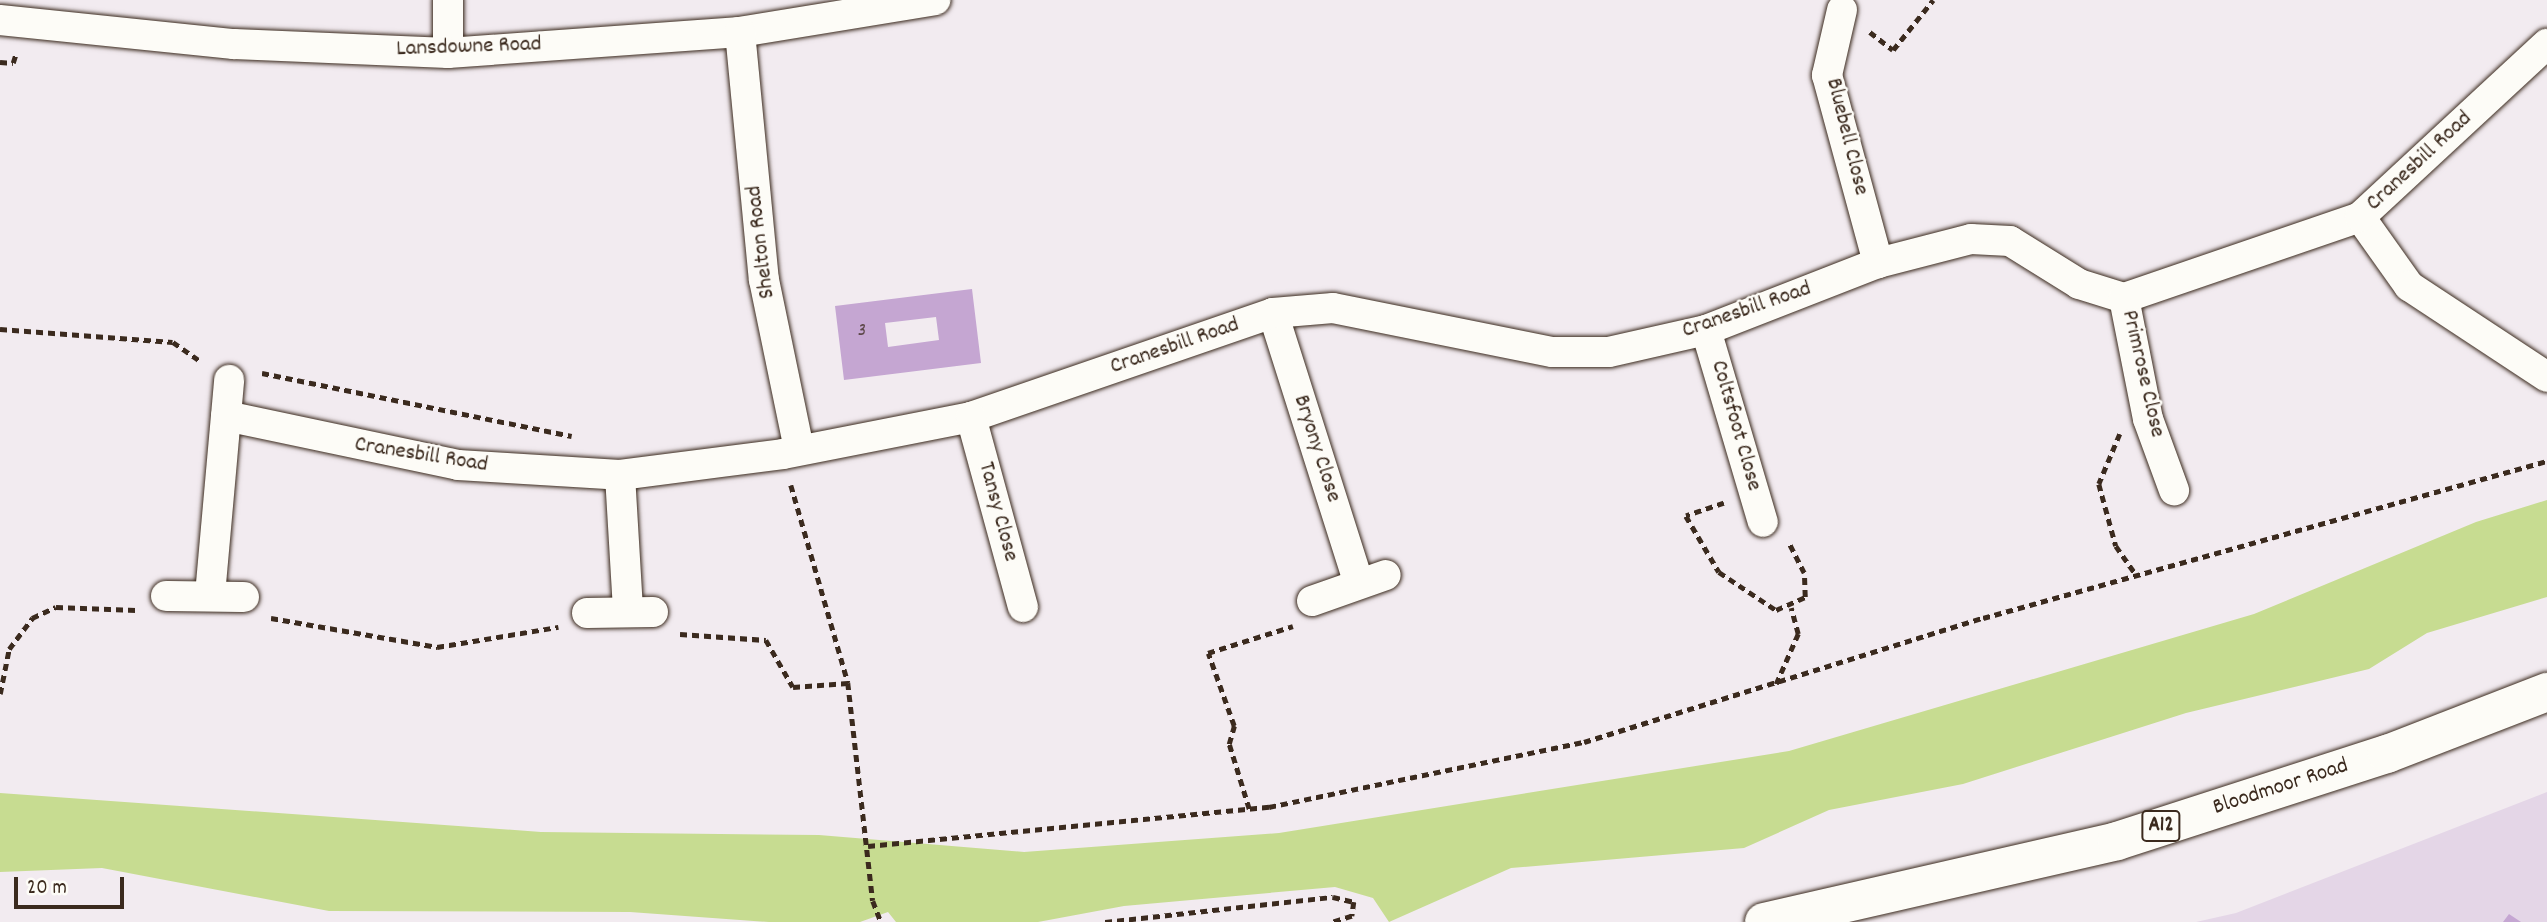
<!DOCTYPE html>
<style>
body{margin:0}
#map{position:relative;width:2547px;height:922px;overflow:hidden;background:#f2ebf0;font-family:Dekko,sans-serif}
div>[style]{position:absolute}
.built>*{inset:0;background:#e4d6e7}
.green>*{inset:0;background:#c7dc91}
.building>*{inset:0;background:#c5a6d2}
.path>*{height:4.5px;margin-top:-2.25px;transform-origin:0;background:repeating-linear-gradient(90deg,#3b2a1e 0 7px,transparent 0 12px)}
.roads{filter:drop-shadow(0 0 2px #3b2a1e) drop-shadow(0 0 2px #3b2a1e)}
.street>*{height:30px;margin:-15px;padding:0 15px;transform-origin:15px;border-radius:15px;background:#fdfcf7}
.highway>*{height:38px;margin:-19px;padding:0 19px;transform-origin:19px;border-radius:19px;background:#fdfcf7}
span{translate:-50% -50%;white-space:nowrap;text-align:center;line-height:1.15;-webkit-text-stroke:5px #fdfcf7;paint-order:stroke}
.number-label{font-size:19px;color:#5e494b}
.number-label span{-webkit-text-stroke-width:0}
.shield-label span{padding:2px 5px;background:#fdfcf7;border:2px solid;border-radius:5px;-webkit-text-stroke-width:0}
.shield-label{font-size:21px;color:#3b2a1e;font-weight:700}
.street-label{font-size:23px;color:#3b2a1e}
.scale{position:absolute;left:14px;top:877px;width:110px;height:32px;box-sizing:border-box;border:4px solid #3b2a1e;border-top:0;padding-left:9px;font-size:21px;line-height:24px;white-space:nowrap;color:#3b2a1e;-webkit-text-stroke:5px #fdfcf7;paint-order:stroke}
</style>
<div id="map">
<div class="built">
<div style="clip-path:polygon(2547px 792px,2547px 922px,2196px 922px,2236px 913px)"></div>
</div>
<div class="green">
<div style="clip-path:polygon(2547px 500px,2547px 597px,2427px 633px,2369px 669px,2186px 713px,1963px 784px,1829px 810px,1744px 848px,1511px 868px,1389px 922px,1373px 898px,1335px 887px,1124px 906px,1038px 922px,896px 922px,888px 912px,860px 922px,769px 922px,630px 912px,329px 911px,102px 868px,0 872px,0 793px,541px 832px,819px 835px,1024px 852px,1279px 833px,1789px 751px,2254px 614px,2476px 522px)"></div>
</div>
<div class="building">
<div style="clip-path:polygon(evenodd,972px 289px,981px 363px,844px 380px,835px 306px,972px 289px,936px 317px,939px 340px,888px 347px,885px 323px,936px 317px)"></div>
<div style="clip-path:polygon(2509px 914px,2521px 922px,2503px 922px)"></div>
</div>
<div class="path">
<div style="left:1870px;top:32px;width:29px;rotate:38deg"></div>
<div style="left:1893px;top:50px;width:64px;rotate:-51.3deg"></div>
<div style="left:0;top:62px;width:13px;rotate:4deg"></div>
<div style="left:13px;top:63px;width:10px;rotate:-73deg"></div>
<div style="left:0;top:329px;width:173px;rotate:4.3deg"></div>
<div style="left:173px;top:342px;width:35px;rotate:35deg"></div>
<div style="left:262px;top:373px;width:316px;rotate:11.5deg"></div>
<div style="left:2120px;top:434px;width:54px;rotate:112.8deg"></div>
<div style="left:2099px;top:484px;width:64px;rotate:74.7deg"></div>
<div style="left:2116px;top:546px;width:37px;rotate:55deg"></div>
<div style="left:791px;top:485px;width:206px;rotate:73.9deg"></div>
<div style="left:848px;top:683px;width:219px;rotate:83.5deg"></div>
<div style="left:873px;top:901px;width:22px;rotate:69deg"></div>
<div style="left:1724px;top:503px;width:40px;rotate:161.1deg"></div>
<div style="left:1686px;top:516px;width:65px;rotate:59.5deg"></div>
<div style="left:1719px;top:572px;width:69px;rotate:33.7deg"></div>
<div style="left:1776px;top:610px;width:32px;rotate:-24deg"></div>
<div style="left:1805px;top:597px;width:24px;rotate:-92deg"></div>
<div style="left:1804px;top:573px;width:35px;rotate:-117deg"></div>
<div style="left:271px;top:618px;width:169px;rotate:9.9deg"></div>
<div style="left:437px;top:647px;width:123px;rotate:-9.4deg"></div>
<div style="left:680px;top:634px;width:86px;rotate:4deg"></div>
<div style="left:766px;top:640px;width:54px;rotate:60.1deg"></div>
<div style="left:793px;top:687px;width:55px;rotate:-4.2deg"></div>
<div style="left:1776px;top:684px;width:55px;rotate:-66.3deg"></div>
<div style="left:1798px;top:634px;width:27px;rotate:-105deg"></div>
<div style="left:0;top:694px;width:46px;rotate:-78.7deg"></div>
<div style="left:9px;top:649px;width:39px;rotate:-53deg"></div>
<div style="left:32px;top:618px;width:26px;rotate:-25deg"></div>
<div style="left:56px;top:607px;width:80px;rotate:2.1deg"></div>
<div style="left:1249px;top:809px;width:68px;rotate:-107.1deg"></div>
<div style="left:1229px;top:744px;width:19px;rotate:-74deg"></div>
<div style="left:1234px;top:726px;width:77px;rotate:-109.6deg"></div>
<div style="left:1208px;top:653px;width:89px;rotate:-17.6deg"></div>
<div style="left:868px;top:846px;width:403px;rotate:-5.6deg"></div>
<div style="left:1269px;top:807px;width:322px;rotate:-11.7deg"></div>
<div style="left:1584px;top:742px;width:418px;rotate:-17.3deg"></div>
<div style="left:1983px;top:618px;width:585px;rotate:-15.56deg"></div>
<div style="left:1105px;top:922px;width:229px;rotate:-6.3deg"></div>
<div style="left:1333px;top:897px;width:22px;rotate:13deg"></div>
<div style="left:1354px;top:902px;width:14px;rotate:98deg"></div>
<div style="left:1352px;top:916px;width:20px;rotate:162deg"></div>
</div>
<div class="roads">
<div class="street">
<div style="left:448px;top:0;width:53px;rotate:90deg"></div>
<div style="left:1842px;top:10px;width:67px;rotate:103deg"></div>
<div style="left:1827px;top:75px;width:195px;rotate:74.8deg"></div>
<div style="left:0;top:20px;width:235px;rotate:5.9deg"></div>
<div style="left:234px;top:44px;width:214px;rotate:2.4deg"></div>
<div style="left:448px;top:53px;width:293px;rotate:-4.1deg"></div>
<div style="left:740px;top:32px;width:198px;rotate:-9.3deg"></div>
<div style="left:740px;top:32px;width:249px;rotate:84.5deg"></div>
<div style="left:764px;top:280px;width:173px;rotate:78.3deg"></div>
<div style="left:2360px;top:217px;width:85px;rotate:54.6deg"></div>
<div style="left:2409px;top:286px;width:165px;rotate:33.4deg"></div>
<div style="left:2124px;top:298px;width:123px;rotate:78.8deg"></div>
<div style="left:2148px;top:419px;width:76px;rotate:69.9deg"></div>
<div style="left:1273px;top:313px;width:284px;rotate:72.4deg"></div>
<div style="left:1706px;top:330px;width:200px;rotate:73.5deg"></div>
<div style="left:226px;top:416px;width:237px;rotate:11.9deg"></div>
<div style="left:458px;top:465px;width:162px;rotate:3.5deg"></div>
<div style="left:620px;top:475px;width:164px;rotate:-7.3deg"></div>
<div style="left:783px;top:454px;width:192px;rotate:-11.1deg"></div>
<div style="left:971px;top:417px;width:319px;rotate:-19deg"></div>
<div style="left:1273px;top:313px;width:60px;rotate:-4.8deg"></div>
<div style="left:1333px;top:308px;width:223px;rotate:11.4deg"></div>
<div style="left:1552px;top:352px;width:57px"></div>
<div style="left:1609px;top:352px;width:99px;rotate:-12.8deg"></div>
<div style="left:1706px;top:330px;width:185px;rotate:-21.3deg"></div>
<div style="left:1878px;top:263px;width:96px;rotate:-14.5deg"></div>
<div style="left:1971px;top:239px;width:39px;rotate:3deg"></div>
<div style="left:2010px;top:241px;width:81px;rotate:31.9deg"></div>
<div style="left:2079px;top:284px;width:47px;rotate:17.3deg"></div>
<div style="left:2124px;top:298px;width:250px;rotate:-18.9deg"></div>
<div style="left:2360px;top:217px;width:255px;rotate:-42.8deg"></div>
<div style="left:971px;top:417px;width:197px;rotate:74.7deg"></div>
<div style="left:620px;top:475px;width:135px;rotate:86.6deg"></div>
<div style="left:210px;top:595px;width:216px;rotate:-84.9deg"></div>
<div style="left:166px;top:596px;width:78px;rotate:0.7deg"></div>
<div style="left:1312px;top:601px;width:78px;rotate:-19.4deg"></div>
<div style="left:587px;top:613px;width:66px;rotate:-0.9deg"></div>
</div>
<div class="highway">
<div style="left:1764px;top:922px;width:362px;rotate:-12.9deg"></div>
<div style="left:2117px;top:841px;width:284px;rotate:-17.9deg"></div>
<div style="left:2387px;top:754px;width:172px;rotate:-21.2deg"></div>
</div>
</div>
<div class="number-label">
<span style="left:862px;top:332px">3</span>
</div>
<div class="shield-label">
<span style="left:2161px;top:826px">A12</span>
</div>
<div class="street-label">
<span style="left:469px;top:48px;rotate:-2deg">Lansdowne Road</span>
<span style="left:1846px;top:137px;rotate:76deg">Bluebell Close</span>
<span style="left:2420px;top:162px;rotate:-43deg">Cranesbill Road</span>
<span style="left:762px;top:242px;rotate:-97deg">Shelton Road</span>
<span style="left:1747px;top:311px;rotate:-19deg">Cranesbill Road</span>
<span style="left:1175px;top:347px;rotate:-19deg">Cranesbill Road</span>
<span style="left:2142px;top:374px;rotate:77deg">Primrose Close</span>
<span style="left:1735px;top:426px;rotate:74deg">Coltsfoot Close</span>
<span style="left:1316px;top:449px;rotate:72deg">Bryony Close</span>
<span style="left:421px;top:456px;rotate:9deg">Cranesbill Road</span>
<span style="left:997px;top:512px;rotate:75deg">Tansy Close</span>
<span style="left:2281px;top:788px;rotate:-18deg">Bloodmoor Road</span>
</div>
<div class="scale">20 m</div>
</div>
